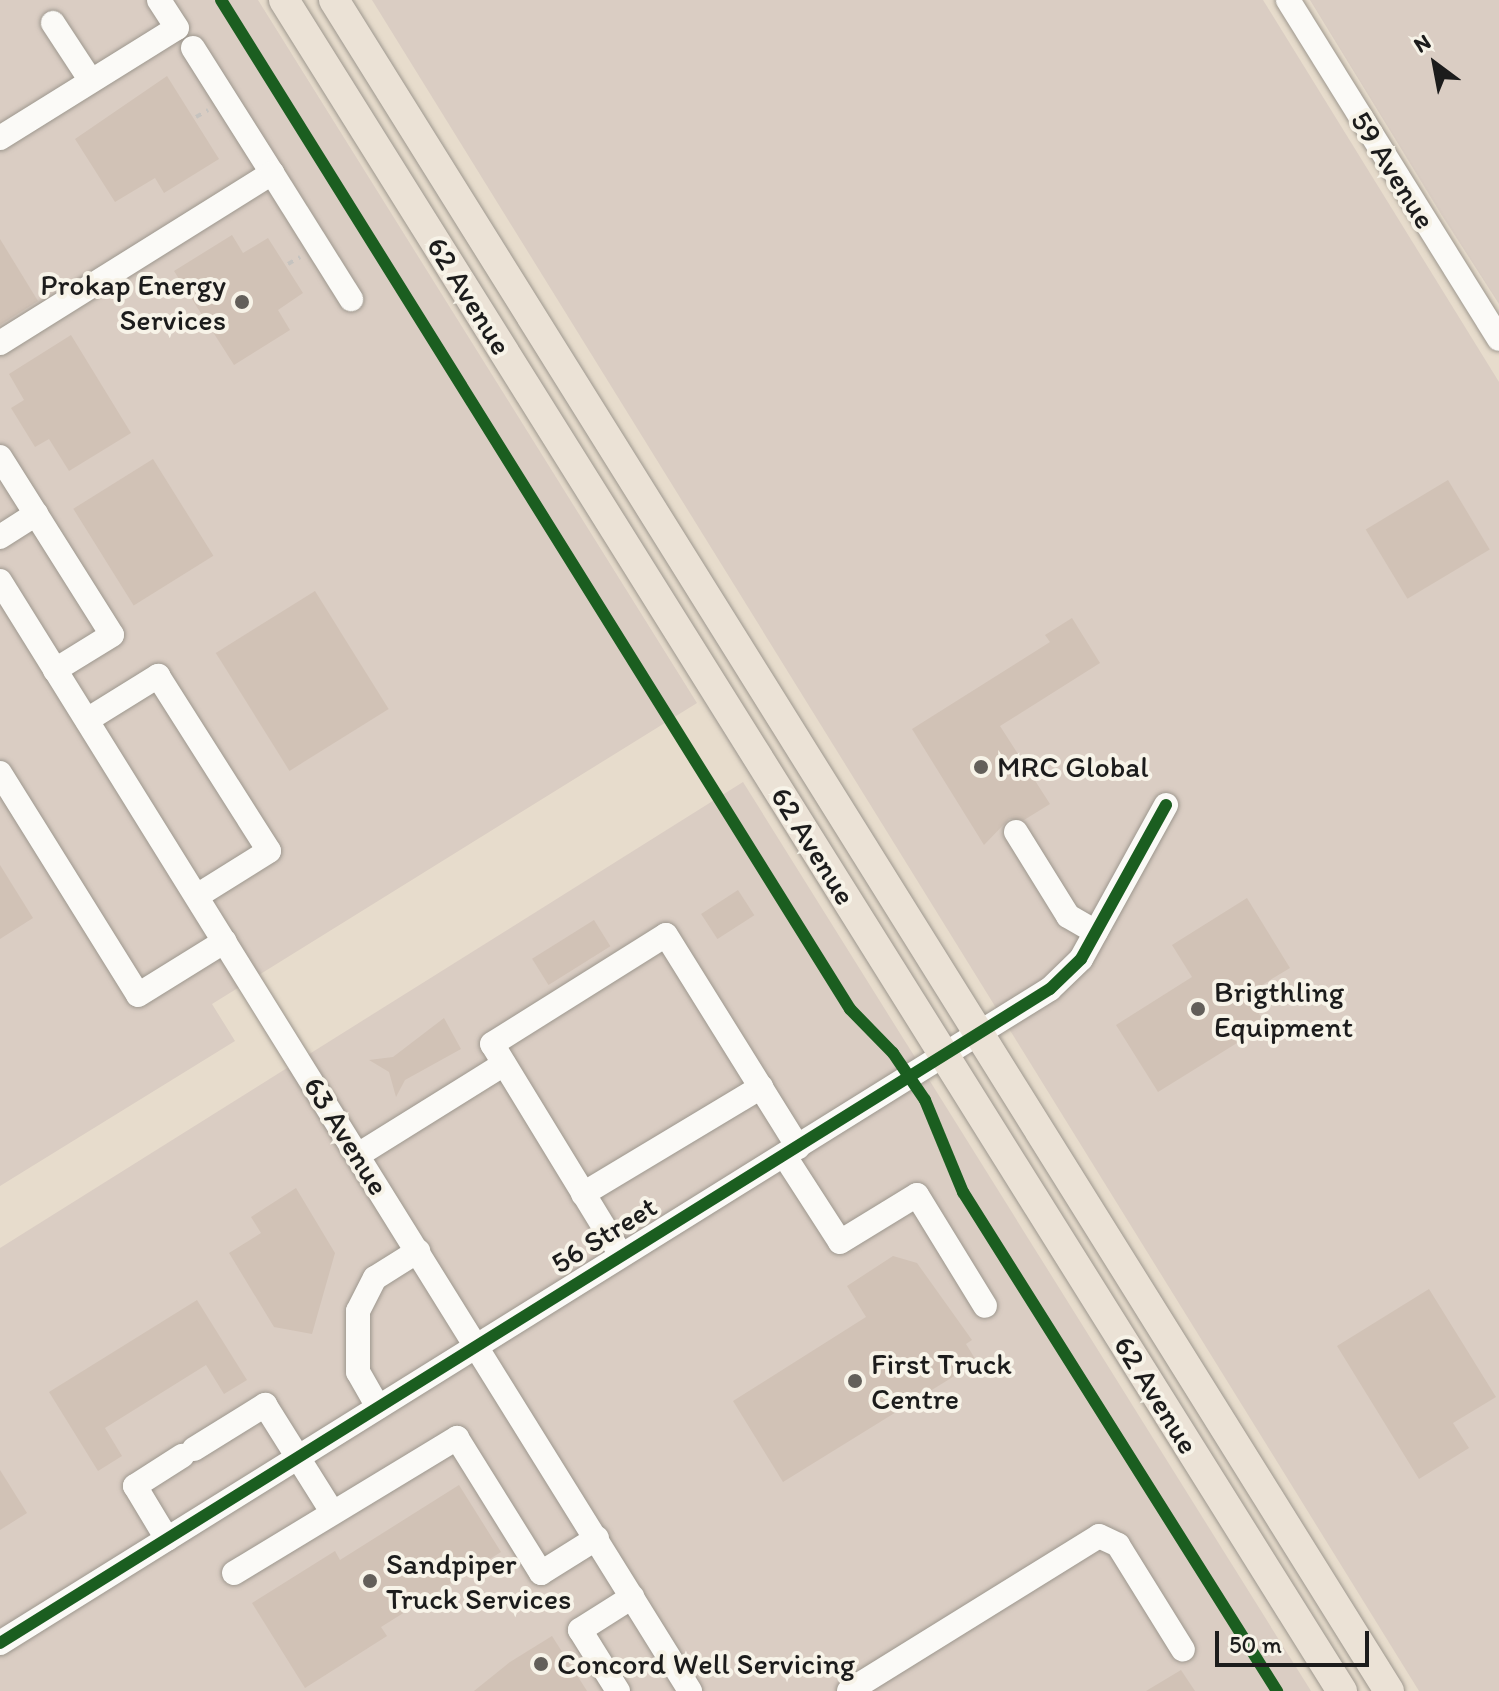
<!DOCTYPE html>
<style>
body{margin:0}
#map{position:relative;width:1499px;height:1691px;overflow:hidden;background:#e7dccc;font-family:Itim,sans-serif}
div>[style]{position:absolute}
.industrial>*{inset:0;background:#dacdc3}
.building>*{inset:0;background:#d1c2b6;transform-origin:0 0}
.path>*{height:4px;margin-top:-2px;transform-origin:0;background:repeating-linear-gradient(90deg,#c6c3bf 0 6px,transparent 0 12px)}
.roads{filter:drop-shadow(0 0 2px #9d978e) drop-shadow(0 0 2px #9d978e)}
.minor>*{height:24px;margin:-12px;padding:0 12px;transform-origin:12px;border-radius:12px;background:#fbfaf7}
.major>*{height:30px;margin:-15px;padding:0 15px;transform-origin:15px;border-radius:15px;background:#ebe2d6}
.cycleway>*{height:12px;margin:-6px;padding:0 6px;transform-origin:6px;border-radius:6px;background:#1b5e20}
.dots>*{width:22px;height:22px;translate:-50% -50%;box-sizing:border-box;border:4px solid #f7f3e8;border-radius:50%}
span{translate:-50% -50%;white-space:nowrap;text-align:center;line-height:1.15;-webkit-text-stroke:8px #f7f3e8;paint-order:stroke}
.street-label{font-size:30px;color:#1c1c1c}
.poi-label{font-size:30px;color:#1c1c1c}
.right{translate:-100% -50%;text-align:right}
.left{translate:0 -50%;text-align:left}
.north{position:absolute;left:1395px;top:24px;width:80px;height:80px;-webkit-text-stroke:6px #f7f3e8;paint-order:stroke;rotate:328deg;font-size:22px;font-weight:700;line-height:32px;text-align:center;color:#1c1c1c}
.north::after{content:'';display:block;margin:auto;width:28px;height:36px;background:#1c1c1c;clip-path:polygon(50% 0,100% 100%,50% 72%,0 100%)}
.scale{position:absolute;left:1215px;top:1631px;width:154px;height:36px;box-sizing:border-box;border:4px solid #1c1c1c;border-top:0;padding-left:10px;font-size:24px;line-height:28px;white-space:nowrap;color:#1c1c1c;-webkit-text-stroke:6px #f7f3e8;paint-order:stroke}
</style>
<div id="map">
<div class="industrial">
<div style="clip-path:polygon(0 0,258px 0,697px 703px,212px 1004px,235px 1041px,0 1186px)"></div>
<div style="clip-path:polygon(372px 0,1263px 0,1499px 382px,1499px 1691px,1419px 1691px)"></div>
<div style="clip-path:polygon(1310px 0,1499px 0,1499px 304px,1441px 214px)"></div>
<div style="clip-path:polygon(743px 782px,1311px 1691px,0 1691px,0 1248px)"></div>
</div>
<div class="building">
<div style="clip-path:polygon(167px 76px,219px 159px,164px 193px,155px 178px,115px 202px,75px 139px)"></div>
<div style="clip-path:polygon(232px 235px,243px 253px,268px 238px,303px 293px,278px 310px,290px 330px,234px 365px,174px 271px)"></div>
<div style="clip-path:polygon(0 239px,38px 301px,0 325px)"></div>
<div style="clip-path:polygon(71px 335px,131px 433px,69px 471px,49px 439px,35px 447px,11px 408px,24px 400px,9px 374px)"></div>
<div style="left:153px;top:459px;width:114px;height:94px;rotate:58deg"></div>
<div style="left:1448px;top:480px;width:81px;height:96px;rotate:59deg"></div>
<div style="left:315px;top:591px;width:139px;height:117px;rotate:58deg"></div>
<div style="clip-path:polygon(1072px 618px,1100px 663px,1000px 726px,1050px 804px,1024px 820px,1009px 819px,984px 845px,912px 729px,1050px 642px,1045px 635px)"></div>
<div style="clip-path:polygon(0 865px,33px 918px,0 939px)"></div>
<div style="left:738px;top:890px;width:30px;height:44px;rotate:57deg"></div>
<div style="clip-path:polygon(1247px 898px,1290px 968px,1247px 994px,1266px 1025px,1158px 1092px,1116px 1025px,1192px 977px,1172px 945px)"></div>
<div style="left:594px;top:920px;width:31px;height:73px;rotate:58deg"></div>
<div style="clip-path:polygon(444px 1018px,461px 1049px,405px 1080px,396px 1097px,389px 1072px,369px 1060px,393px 1057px)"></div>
<div style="clip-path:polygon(296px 1188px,335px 1253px,312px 1334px,274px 1327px,229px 1253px,261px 1233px,251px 1217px)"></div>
<div style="clip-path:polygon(893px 1256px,917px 1263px,972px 1340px,966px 1344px,977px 1362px,783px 1482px,733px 1401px,866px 1317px,847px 1286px)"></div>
<div style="clip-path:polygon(1429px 1289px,1496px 1397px,1453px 1423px,1469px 1448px,1419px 1479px,1337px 1346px)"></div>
<div style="clip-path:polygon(197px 1300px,247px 1380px,224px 1394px,206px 1365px,105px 1428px,122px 1456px,98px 1471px,49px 1392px)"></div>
<div style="clip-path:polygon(0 1470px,27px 1513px,0 1530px)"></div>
<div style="clip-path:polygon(459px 1485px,501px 1552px,381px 1627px,387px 1636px,305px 1688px,252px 1603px,335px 1551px,340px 1560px)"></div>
<div style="clip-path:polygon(552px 1636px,587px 1691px,474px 1691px,510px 1662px)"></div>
<div style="clip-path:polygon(1181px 1670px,1195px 1691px,1146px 1691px)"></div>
</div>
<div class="path">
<div style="left:196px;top:117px;width:14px;rotate:-30deg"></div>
<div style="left:288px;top:264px;width:14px;rotate:-30deg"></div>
</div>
<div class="roads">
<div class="minor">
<div style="left:1288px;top:0;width:399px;rotate:58.1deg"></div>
<div style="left:53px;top:23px;width:69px;rotate:56.8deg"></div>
<div style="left:193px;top:48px;width:148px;rotate:57.7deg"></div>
<div style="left:0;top:138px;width:208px;rotate:-31.9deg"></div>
<div style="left:177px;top:28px;width:33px;rotate:-123deg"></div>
<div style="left:0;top:343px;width:321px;rotate:-32deg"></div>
<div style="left:272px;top:173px;width:149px;rotate:57.9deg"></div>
<div style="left:0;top:457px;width:210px;rotate:57.8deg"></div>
<div style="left:112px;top:635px;width:67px;rotate:148.4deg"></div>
<div style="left:0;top:537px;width:43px;rotate:-32.6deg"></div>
<div style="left:0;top:581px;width:1307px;rotate:58.13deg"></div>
<div style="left:87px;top:720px;width:84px;rotate:-31.8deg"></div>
<div style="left:158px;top:676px;width:207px;rotate:57.6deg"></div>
<div style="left:269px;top:851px;width:85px;rotate:148deg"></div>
<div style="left:0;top:773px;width:261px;rotate:58.1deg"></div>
<div style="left:138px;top:995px;width:102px;rotate:-31.8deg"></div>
<div style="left:1016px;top:832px;width:99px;rotate:58.2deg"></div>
<div style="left:1068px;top:916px;width:32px;rotate:30deg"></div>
<div style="left:358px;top:1155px;width:172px;rotate:-31.9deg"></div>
<div style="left:784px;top:1155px;width:103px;rotate:57.2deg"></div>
<div style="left:840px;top:1242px;width:90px;rotate:-31.4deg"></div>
<div style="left:917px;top:1195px;width:130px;rotate:58.5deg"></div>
<div style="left:583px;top:1194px;width:208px;rotate:-31deg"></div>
<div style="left:621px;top:1255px;width:247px;rotate:-121.4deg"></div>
<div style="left:492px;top:1044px;width:205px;rotate:-32.1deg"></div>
<div style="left:666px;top:935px;width:250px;rotate:58.1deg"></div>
<div style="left:378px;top:1407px;width:40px;rotate:-119.7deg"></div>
<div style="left:358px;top:1372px;width:61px;rotate:-90deg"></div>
<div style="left:358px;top:1311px;width:37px;rotate:-63deg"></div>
<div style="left:375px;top:1278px;width:51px;rotate:-32.1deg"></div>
<div style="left:194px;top:1449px;width:84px;rotate:-31.8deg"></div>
<div style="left:265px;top:1405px;width:126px;rotate:57.9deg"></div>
<div style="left:167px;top:1539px;width:62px;rotate:-121.1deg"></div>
<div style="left:135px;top:1486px;width:56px;rotate:-32.6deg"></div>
<div style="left:234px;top:1573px;width:261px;rotate:-31.2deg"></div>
<div style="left:457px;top:1438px;width:159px;rotate:58.1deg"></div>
<div style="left:541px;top:1573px;width:66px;rotate:-32deg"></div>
<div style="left:0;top:1643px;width:1237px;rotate:-31.92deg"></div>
<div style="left:1050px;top:989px;width:43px;rotate:-44.1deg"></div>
<div style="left:1081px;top:959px;width:176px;rotate:-61.1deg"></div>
<div style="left:618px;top:1691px;width:72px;rotate:-121.9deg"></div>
<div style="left:580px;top:1630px;width:62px;rotate:-32.4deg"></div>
<div style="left:849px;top:1691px;width:294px;rotate:-31.8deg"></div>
<div style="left:1099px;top:1536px;width:21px;rotate:25deg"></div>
<div style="left:1118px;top:1545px;width:123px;rotate:58.2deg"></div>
</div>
<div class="major">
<div style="left:284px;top:0;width:1995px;rotate:57.97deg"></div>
<div style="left:334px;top:0;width:1993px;rotate:58.04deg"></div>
</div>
</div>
<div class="cycleway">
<div style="left:221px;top:0;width:1189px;rotate:58.06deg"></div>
<div style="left:850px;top:1009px;width:62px;rotate:45.7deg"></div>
<div style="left:893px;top:1053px;width:57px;rotate:55.8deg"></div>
<div style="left:925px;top:1100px;width:100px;rotate:67.6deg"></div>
<div style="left:963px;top:1192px;width:590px;rotate:57.82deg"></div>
<div style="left:0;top:1643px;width:1237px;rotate:-31.92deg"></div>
<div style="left:1050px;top:989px;width:43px;rotate:-44.1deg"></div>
<div style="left:1081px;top:959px;width:176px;rotate:-61.1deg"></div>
</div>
<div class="dots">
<div style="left:242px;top:302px;background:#635f5a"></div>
<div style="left:981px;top:767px;background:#635f5a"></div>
<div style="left:1198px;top:1009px;background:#635f5a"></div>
<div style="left:855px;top:1381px;background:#635f5a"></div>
<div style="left:370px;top:1581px;background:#635f5a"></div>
<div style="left:541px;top:1664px;background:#635f5a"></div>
</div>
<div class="street-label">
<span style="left:1393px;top:170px;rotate:58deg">59 Avenue</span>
<span style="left:469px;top:296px;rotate:58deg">62 Avenue</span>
<span style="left:813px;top:846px;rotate:58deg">62 Avenue</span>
<span style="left:346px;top:1136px;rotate:58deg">63 Avenue</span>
<span style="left:604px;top:1235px;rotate:-32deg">56 Street</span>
<span style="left:1156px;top:1395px;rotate:58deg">62 Avenue</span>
</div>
<div class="poi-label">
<span class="right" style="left:226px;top:302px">Prokap Energy<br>Services</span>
<span class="left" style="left:997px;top:767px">MRC Global</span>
<span class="left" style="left:1214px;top:1009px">Brigthling<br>Equipment</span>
<span class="left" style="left:871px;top:1381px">First Truck<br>Centre</span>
<span class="left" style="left:386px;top:1581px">Sandpiper<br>Truck Services</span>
<span class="left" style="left:557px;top:1664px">Concord Well Servicing</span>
</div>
<div class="north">N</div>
<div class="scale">50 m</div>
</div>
